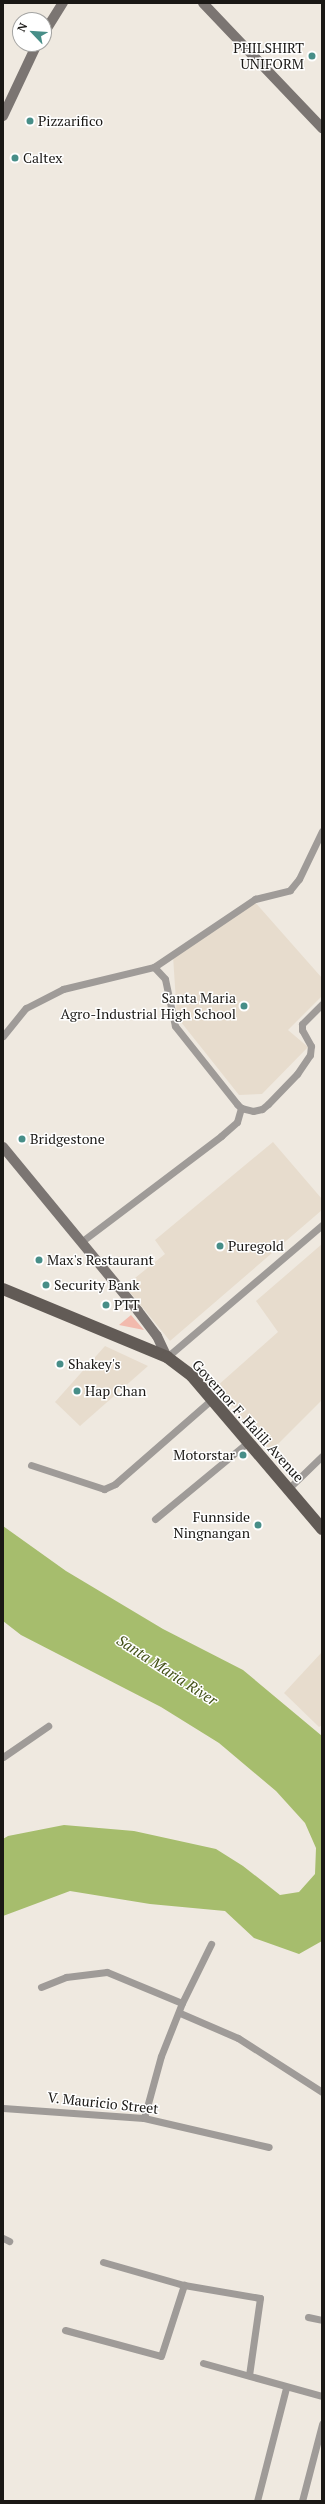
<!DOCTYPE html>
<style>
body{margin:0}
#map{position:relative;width:325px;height:2504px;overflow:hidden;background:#efe9e0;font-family:"PT Serif",serif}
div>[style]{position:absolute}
.built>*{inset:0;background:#e7dccd}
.green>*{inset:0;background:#f2baad}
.water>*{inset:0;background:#a6bd6d}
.street>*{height:7px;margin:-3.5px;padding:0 3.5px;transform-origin:3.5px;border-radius:3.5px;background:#9f9b98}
.secondary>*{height:10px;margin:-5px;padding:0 5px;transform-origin:5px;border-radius:5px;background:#7b7572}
.primary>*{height:12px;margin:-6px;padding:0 6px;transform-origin:6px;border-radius:6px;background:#625b56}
.dots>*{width:11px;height:11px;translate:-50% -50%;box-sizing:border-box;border:2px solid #fff;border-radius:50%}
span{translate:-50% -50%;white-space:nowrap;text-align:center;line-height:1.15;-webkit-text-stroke:3px #fff;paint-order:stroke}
.poi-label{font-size:14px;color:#1a1815}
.right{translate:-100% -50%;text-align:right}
.left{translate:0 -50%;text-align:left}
.street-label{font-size:14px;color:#1a1815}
.water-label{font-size:15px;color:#45531a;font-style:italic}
.frame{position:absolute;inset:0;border:4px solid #1a1815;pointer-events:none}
.north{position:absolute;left:12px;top:12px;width:40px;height:40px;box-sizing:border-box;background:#fff;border:1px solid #a3a3a1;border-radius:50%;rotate:295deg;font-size:11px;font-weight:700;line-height:16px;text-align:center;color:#1a1815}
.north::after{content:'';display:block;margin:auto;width:14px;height:18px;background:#478e88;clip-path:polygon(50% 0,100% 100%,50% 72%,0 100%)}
</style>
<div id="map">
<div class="built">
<div style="clip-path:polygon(254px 901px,322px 978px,322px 996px,288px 1030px,308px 1047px,262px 1094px,239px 1095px,177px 1017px,173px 956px)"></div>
<div style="clip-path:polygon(273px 1142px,322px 1199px,322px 1210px,170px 1341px,125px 1286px,165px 1254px,155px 1240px)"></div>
<div style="clip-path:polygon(322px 1244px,322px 1400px,271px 1451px,216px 1387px,278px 1332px,256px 1301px)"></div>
<div style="clip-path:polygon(105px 1346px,148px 1366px,80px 1426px,55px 1402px)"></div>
<div style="clip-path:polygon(322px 1652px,322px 1725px,319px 1727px,284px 1693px)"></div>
</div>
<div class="green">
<div style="clip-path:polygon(131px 1315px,144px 1330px,119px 1325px)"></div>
</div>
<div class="water">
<div style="clip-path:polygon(3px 1526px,66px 1571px,163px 1629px,243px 1670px,322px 1736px,322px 1941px,299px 1954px,254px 1938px,225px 1911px,150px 1904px,70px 1891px,3px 1916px,3px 1839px,8px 1836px,64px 1825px,134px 1831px,216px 1849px,243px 1866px,280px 1895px,299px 1892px,315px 1874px,316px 1848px,305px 1823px,276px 1791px,219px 1743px,161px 1707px,21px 1635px,3px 1621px)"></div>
</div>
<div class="street">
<div style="left:154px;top:967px;width:122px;rotate:-34deg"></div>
<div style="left:255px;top:899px;width:36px;rotate:-14deg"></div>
<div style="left:290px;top:890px;width:14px;rotate:-51deg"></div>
<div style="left:299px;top:879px;width:53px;rotate:-64.4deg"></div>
<div style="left:3px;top:1036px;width:36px;rotate:-51deg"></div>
<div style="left:26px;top:1008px;width:42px;rotate:-27.2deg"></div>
<div style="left:63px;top:989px;width:94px;rotate:-13.6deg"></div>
<div style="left:154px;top:967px;width:16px;rotate:47deg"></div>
<div style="left:165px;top:979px;width:48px;rotate:78deg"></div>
<div style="left:175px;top:1026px;width:100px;rotate:51.5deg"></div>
<div style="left:237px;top:1104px;width:6px;rotate:45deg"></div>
<div style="left:241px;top:1108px;width:12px;rotate:14deg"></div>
<div style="left:253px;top:1111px;width:9px;rotate:-13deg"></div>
<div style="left:262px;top:1109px;width:8px;rotate:-40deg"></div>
<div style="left:268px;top:1104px;width:42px;rotate:-46deg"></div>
<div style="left:297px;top:1074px;width:23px;rotate:-56deg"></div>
<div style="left:310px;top:1055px;width:9px;rotate:-84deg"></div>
<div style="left:311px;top:1046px;width:18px;rotate:-119deg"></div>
<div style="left:302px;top:1030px;width:6px;rotate:-90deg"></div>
<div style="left:302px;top:1024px;width:28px;rotate:-45deg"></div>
<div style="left:81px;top:1242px;width:176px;rotate:-37.1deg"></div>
<div style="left:221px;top:1136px;width:21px;rotate:-41deg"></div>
<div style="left:237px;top:1122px;width:15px;rotate:-74deg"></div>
<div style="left:167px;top:1357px;width:204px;rotate:-40.4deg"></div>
<div style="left:31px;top:1465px;width:77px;rotate:18.2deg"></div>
<div style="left:104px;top:1489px;width:12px;rotate:-24deg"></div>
<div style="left:115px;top:1484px;width:129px;rotate:-41.2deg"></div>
<div style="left:289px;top:1488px;width:46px;rotate:-44.1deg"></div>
<div style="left:155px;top:1519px;width:121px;rotate:-39.6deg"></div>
<div style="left:3px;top:1757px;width:55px;rotate:-34.6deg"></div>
<div style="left:41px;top:1987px;width:27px;rotate:-22deg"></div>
<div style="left:66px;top:1977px;width:41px;rotate:-7deg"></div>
<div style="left:107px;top:1972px;width:81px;rotate:22.5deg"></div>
<div style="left:180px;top:2013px;width:63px;rotate:23.3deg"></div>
<div style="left:238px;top:2038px;width:100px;rotate:32.7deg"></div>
<div style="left:3px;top:2108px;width:141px;rotate:4.1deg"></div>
<div style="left:144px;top:2118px;width:128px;rotate:13.1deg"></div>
<div style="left:144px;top:2118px;width:64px;rotate:-74.7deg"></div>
<div style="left:161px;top:2056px;width:57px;rotate:-68.4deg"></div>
<div style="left:182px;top:2003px;width:66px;rotate:-63.8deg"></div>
<div style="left:3px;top:2238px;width:7px;rotate:27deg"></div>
<div style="left:103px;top:2262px;width:84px;rotate:15.9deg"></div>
<div style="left:184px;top:2285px;width:77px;rotate:9.7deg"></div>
<div style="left:260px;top:2298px;width:78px;rotate:98.1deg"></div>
<div style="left:308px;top:2317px;width:14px;rotate:12deg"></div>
<div style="left:65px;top:2330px;width:99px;rotate:15.2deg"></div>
<div style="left:161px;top:2356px;width:75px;rotate:-72.1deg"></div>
<div style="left:203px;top:2363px;width:123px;rotate:15.5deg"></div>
<div style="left:257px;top:2501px;width:117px;rotate:-75.6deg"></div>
<div style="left:302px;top:2501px;width:80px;rotate:-75.4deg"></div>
</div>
<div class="secondary">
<div style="left:203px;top:3px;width:173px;rotate:46.4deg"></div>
<div style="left:44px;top:33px;width:36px;rotate:-58deg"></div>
<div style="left:3px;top:116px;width:80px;rotate:-64.7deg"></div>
<div style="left:3px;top:1147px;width:212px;rotate:50.5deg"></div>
<div style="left:138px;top:1311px;width:31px;rotate:53deg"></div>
<div style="left:157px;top:1336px;width:23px;rotate:65deg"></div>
</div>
<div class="primary">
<div style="left:3px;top:1289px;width:178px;rotate:22.5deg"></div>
<div style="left:167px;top:1357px;width:31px;rotate:37deg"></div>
<div style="left:192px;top:1376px;width:201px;rotate:49.6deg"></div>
</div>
<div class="dots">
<div style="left:312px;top:56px;background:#478e88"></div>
<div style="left:30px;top:121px;background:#478e88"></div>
<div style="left:15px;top:158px;background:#478e88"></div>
<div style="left:244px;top:1006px;background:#478e88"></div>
<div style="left:22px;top:1139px;background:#478e88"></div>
<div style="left:220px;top:1246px;background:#478e88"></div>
<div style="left:39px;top:1260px;background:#478e88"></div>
<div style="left:46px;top:1285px;background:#478e88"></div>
<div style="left:106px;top:1305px;background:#478e88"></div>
<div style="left:60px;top:1364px;background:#478e88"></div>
<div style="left:77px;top:1391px;background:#478e88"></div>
<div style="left:243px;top:1455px;background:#478e88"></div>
<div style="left:258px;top:1525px;background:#478e88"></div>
</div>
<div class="poi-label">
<span class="right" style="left:304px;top:56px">PHILSHIRT<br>UNIFORM</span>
<span class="left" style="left:38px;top:121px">Pizzarifico</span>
<span class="left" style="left:23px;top:158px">Caltex</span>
<span class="right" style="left:236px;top:1006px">Santa Maria<br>Agro-Industrial High School</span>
<span class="left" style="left:30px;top:1139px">Bridgestone</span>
<span class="left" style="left:228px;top:1246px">Puregold</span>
<span class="left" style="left:47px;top:1260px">Max's Restaurant</span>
<span class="left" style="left:54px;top:1285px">Security Bank</span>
<span class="left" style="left:114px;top:1305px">PTT</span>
<span class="left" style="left:68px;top:1364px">Shakey's</span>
<span class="left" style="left:85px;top:1391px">Hap Chan</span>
<span class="right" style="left:235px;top:1455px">Motorstar</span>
<span class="right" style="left:250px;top:1525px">Funnside<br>Ningnangan</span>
</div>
<div class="street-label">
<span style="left:248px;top:1421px;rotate:48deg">Governor F. Halili Avenue</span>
<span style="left:103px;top:2103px;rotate:6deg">V. Mauricio Street</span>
</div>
<div class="water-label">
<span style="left:167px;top:1670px;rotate:33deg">Santa Maria River</span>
</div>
<div class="frame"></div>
<div class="north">N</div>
</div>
